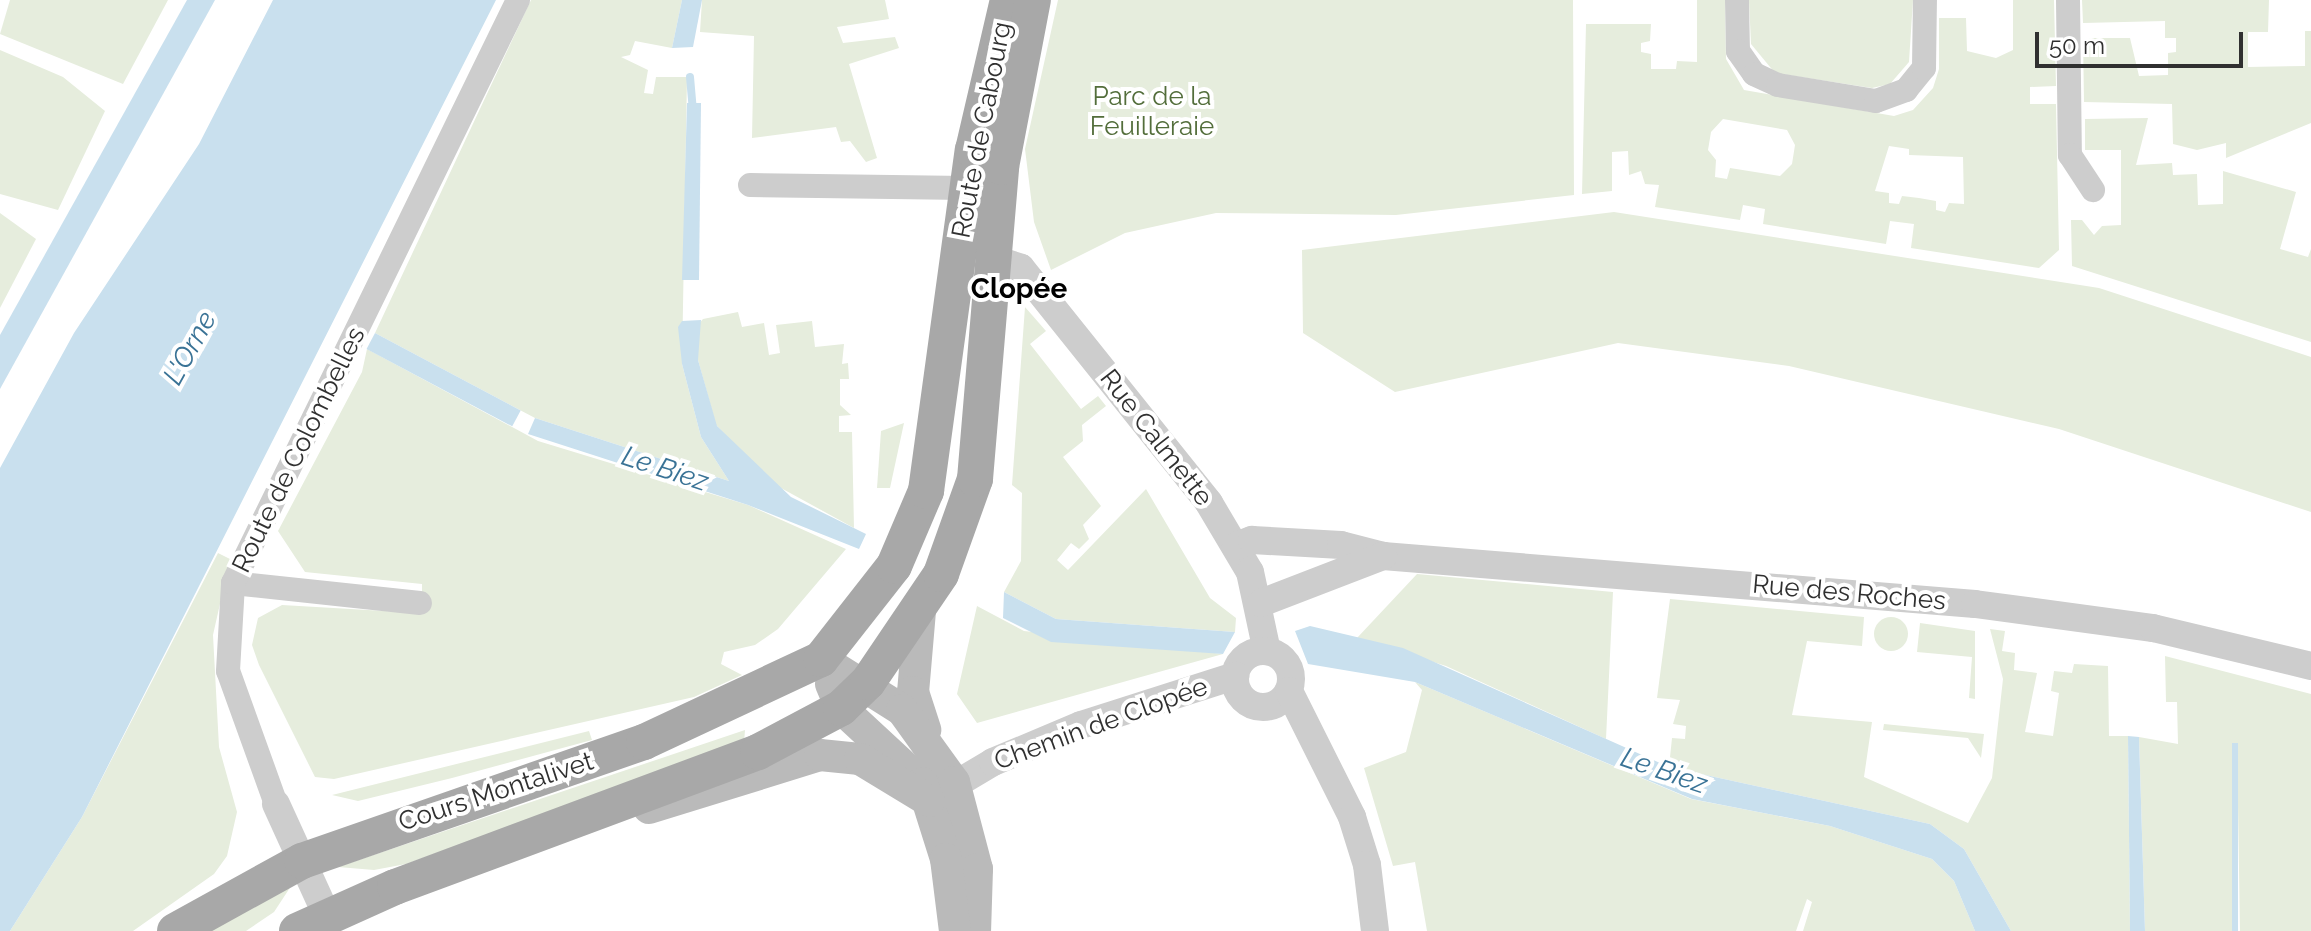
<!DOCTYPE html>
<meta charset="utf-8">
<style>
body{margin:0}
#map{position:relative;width:2311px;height:931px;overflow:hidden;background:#fff;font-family:Raleway,sans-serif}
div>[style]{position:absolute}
.green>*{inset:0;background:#e6eddd}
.round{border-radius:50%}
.water>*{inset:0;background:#c9e0ee;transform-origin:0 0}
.stream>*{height:8px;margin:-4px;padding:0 4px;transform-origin:4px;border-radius:4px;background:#c9e0ee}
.minor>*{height:24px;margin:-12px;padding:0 12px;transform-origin:12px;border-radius:12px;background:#cdcdcd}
.tertiary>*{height:28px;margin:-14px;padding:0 14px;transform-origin:14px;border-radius:14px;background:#cdcdcd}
.tertiary>.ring{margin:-14px;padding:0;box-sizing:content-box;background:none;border:28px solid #cdcdcd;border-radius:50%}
.secondary>*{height:32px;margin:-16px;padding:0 16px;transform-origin:16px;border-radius:16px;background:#bababa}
.primary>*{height:36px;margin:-18px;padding:0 18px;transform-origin:18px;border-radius:18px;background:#a8a8a8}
span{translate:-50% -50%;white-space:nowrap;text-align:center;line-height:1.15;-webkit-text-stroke:8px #fff;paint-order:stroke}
.park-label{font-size:26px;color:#536e3b}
.street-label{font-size:26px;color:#303030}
.neighbourhood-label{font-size:28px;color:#000;font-weight:700}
.water-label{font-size:28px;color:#3a7396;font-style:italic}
.scale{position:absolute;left:2035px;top:32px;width:208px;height:36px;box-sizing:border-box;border:4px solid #303030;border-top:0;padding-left:10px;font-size:24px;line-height:28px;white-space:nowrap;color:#303030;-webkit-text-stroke:6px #fff;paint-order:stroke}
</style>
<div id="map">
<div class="green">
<div style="clip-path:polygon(10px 0,168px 0,123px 84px,0 34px)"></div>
<div style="clip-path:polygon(531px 0,682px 0,672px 48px,635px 41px,630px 55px,621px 57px,648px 70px,644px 93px,653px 94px,656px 77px,687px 77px,682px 364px,701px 437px,729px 481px,535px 418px,375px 333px)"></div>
<div style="clip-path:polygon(702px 0,885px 0,889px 19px,837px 27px,843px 43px,895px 37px,899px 48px,849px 64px,877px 158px,866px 162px,850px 141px,841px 142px,836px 127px,752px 138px,754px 36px,700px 32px)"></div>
<div style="clip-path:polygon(1058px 0,1573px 0,1574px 195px,1396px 215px,1216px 213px,1125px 233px,1051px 270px,1034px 222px,1025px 149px)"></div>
<div style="clip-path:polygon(evenodd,1697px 0,1725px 0,1726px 59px,1744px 90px,1894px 116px,1913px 110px,1933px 88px,1939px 69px,1939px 18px,1966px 18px,1967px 51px,1996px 58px,2013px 50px,2013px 0,2054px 0,2056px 86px,2030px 87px,2030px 104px,2056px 104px,2059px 250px,2039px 268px,1911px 248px,1914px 224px,1890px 221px,1886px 244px,1763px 224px,1765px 209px,1743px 205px,1740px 220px,1655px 207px,1659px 185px,1645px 184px,1641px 171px,1629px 175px,1628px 151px,1612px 152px,1612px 191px,1582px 194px,1586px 24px,1651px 24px,1650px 41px,1641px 43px,1641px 52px,1651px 54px,1651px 69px,1676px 69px,1677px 61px,1697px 62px,1697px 0,1723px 119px,1787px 130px,1795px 145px,1792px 164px,1780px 176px,1730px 168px,1727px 179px,1715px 177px,1716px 160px,1708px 150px,1711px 132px,1723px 119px,1697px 0,1889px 146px,1909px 149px,1909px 155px,1963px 157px,1964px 204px,1949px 203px,1945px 212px,1936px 210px,1936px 201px,1919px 198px,1902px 196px,1899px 204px,1889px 203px,1889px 193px,1875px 191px,1889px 146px)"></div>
<div style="clip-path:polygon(1749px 0,1913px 0,1909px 62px,1890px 84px,1872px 88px,1775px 73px,1751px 44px)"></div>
<div style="clip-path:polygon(2082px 0,2269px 0,2268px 32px,2248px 32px,2248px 67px,2305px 66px,2305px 31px,2311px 31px,2311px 123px,2226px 158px,2226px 143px,2197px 150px,2173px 144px,2172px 104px,2084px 102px,2083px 38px,2130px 38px,2139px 76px,2168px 75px,2168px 53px,2176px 52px,2176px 38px,2165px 38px,2165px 21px,2083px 23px)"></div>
<div style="clip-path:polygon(0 50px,63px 77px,105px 111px,58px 210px,0 194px)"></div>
<div style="clip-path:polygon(2148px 118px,2136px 165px,2172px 163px,2173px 175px,2197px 174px,2198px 205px,2223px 204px,2223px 171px,2296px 192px,2280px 249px,2308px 257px,2311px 249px,2311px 342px,2072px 266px,2071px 220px,2082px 220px,2094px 235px,2102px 226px,2121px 225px,2121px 150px,2085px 150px,2085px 119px)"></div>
<div style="clip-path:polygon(1614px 212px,2099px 288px,2311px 357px,2311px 512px,2059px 429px,1789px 366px,1618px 343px,1395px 392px,1303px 333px,1302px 250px)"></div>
<div style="clip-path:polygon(0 213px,36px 239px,0 308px)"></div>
<div style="clip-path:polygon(1025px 307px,1046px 331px,1030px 344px,1081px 409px,1098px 396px,1106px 406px,1082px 425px,1083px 441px,1063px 457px,1101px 506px,1083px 525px,1089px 539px,1079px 549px,1071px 543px,1057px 560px,1068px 570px,1146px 489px,1210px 598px,1236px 618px,1235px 632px,1056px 619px,1004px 592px,1021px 561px,1022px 493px,1012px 485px)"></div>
<div style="clip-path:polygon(738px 312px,742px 327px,764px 323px,769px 355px,780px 353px,776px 325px,812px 321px,815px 347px,844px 344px,842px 364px,848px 363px,849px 379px,840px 379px,840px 405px,851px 415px,839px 416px,839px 432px,852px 432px,854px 528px,770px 482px,716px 425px,698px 360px,696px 327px,703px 319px)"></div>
<div style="clip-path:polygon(367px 349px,538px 441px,748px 505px,846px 549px,778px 629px,755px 645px,724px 652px,721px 664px,742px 675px,694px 697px,334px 779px,315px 777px,259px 665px,252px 645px,258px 618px,282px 605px,419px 613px,422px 593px,422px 584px,305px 572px,278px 531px,362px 372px)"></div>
<div style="clip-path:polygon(904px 423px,890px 488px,877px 488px,881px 431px)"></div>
<div style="clip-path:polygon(218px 553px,230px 559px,213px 635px,219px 747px,237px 812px,227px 856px,214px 874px,133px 931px,10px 931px,82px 817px)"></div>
<div style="clip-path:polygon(1417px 574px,1613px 592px,1606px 739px,1446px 666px,1357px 638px)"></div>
<div style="clip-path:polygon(1670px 599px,1864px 617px,1862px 646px,1807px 641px,1792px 715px,1872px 722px,1864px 777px,1968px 823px,1992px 778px,2003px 679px,1990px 629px,2005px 631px,2002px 651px,2015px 653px,2014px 670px,2037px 673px,2025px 732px,2053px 736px,2059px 693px,2051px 691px,2054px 671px,2072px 673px,2074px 664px,2108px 666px,2109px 736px,2128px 736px,2130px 931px,2011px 931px,1964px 849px,1930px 824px,1669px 767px,1672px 738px,1685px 739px,1686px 726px,1673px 724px,1680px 700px,1657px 698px)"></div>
<div style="clip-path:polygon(977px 606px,1024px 631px,1223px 654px,977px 723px,957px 694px)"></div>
<div class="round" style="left:1874px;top:617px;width:34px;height:34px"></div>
<div style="clip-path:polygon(1920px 623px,1975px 631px,1975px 699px,1969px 698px,1972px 657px,1917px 652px)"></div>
<div style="clip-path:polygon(2165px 656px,2311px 694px,2311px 931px,2240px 931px,2237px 743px,2232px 744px,2234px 931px,2145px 931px,2139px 737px,2178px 744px,2177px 702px,2166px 702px)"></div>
<div style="clip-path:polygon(1415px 682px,1691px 799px,1830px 826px,1932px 859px,1954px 881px,1975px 931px,1803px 931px,1812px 902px,1807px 899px,1796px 931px,1427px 931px,1415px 862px,1393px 866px,1364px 768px,1406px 752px,1422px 690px)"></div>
<div style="clip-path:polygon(1884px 724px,1984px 734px,1981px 758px,1968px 738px,1883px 730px)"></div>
<div style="clip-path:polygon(745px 730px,744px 743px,406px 864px,374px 870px,338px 867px)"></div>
<div style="clip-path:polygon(589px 731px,592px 740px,452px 778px,358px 801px,332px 795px)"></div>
<div style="clip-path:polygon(295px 880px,274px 912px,246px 931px,203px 931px)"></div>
</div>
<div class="water">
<div style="clip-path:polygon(187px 0,215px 0,0 389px,0 335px)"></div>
<div style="clip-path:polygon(273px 0,496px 0,82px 817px,10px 931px,0 931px,0 468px,74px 333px,199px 144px)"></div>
<div style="clip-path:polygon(682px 0,702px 0,693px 47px,672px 48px)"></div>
<div style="clip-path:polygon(687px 103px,701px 103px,699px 280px,682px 280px)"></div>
<div style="clip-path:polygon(701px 320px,698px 360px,717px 426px,791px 497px,866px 534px,859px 549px,748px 505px,528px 434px,535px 418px,729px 481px,701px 437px,682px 364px,678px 327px,682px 321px)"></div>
<div style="left:375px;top:333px;width:165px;height:18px;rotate:28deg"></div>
<div style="clip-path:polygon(1004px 592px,1056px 619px,1235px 632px,1223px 654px,1051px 642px,1003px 618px)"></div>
<div style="clip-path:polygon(1310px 626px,1403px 648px,1669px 767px,1930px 824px,1964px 849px,2011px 931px,1975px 931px,1954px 881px,1932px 859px,1830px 826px,1692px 799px,1415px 682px,1308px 664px,1295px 631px)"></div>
<div style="clip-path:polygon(2128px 736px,2139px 737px,2145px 931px,2130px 931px)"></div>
<div style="left:2232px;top:743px;width:6px;height:188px"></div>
</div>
<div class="stream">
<div style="left:690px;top:77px;width:34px;rotate:85deg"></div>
</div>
<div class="minor">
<div style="left:1737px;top:0;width:51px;rotate:88.9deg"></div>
<div style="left:1738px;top:51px;width:28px;rotate:55deg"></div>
<div style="left:1754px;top:74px;width:26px;rotate:25deg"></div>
<div style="left:1778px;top:85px;width:99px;rotate:9.3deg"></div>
<div style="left:1876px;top:101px;width:32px;rotate:-20deg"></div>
<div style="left:1906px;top:90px;width:28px;rotate:-51deg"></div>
<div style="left:1924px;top:68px;width:68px;rotate:-89.2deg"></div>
<div style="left:2068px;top:0;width:155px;rotate:89.3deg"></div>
<div style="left:2070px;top:155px;width:42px;rotate:56.7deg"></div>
<div style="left:750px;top:185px;width:216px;rotate:0.8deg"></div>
<div style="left:233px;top:583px;width:188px;rotate:6.1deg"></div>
<div style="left:276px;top:804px;width:141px;rotate:-109.8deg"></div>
<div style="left:228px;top:671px;width:88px;rotate:-86.7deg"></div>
<div style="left:233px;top:583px;width:649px;rotate:-63.95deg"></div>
</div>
<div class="tertiary">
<div style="left:994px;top:259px;width:28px;rotate:18deg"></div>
<div style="left:1021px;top:268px;width:301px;rotate:51.3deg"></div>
<div style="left:1209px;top:503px;width:80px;rotate:59.3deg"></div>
<div style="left:1250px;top:572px;width:81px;rotate:77.9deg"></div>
<div style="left:1236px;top:546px;width:17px;rotate:-21deg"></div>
<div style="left:1252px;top:540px;width:89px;rotate:3.2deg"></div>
<div style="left:1341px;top:545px;width:43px;rotate:14.7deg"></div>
<div style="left:1383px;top:556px;width:594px;rotate:4.64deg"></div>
<div style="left:1975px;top:604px;width:180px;rotate:7.7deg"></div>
<div style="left:2153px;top:628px;width:163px;rotate:13.5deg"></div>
<div style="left:1261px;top:603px;width:131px;rotate:-21.1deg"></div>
<div class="ring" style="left:1235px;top:651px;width:28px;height:28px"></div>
<div style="left:1289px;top:691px;width:141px;rotate:63.4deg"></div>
<div style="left:1352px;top:817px;width:50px;rotate:72.6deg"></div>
<div style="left:1367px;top:865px;width:66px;rotate:83.1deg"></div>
<div style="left:936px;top:796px;width:66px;rotate:-30.8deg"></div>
<div style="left:993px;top:762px;width:95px;rotate:-22.8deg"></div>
<div style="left:1081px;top:725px;width:162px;rotate:-17.7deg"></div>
<div style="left:276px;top:804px;width:123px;rotate:65.5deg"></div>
</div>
<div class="secondary">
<div style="left:920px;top:611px;width:81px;rotate:94.9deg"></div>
<div style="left:913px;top:692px;width:40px;rotate:72deg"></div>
<div style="left:821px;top:659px;width:96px;rotate:32.2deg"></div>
<div style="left:902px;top:710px;width:89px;rotate:54.2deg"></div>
<div style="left:954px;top:782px;width:90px;rotate:75.2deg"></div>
<div style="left:977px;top:869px;width:62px;rotate:91.8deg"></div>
<div style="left:831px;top:684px;width:26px;rotate:67deg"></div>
<div style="left:841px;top:708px;width:110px;rotate:42.8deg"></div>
<div style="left:922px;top:783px;width:80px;rotate:72.5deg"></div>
<div style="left:946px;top:859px;width:73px;rotate:82.9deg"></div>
<div style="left:649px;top:808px;width:179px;rotate:-17.2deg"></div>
<div style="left:820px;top:755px;width:40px;rotate:5.7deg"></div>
<div style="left:860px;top:759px;width:81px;rotate:31.3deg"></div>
</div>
<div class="primary">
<div style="left:175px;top:931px;width:145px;rotate:-28.9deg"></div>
<div style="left:302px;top:861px;width:362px;rotate:-19.2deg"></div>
<div style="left:644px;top:742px;width:195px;rotate:-25.1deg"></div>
<div style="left:821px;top:659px;width:118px;rotate:-51.9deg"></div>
<div style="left:894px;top:566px;width:82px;rotate:-66.9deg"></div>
<div style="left:926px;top:491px;width:344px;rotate:-82.2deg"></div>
<div style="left:973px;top:150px;width:154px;rotate:-76.9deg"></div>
<div style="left:297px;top:931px;width:107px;rotate:-24.2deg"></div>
<div style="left:395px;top:887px;width:387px;rotate:-20.4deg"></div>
<div style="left:758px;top:752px;width:94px;rotate:-27.9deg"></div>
<div style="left:841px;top:708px;width:37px;rotate:-44deg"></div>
<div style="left:868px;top:682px;width:130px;rotate:-55.9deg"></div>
<div style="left:941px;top:574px;width:101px;rotate:-70.3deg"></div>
<div style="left:975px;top:479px;width:313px;rotate:-85.2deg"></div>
<div style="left:1001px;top:167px;width:170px;rotate:-79.2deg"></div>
</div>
<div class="park-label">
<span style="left:1152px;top:112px">Parc de la<br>Feuilleraie</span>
</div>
<div class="street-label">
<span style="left:982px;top:130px;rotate:-79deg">Route de Cabourg</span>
<span style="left:1156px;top:438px;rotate:52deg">Rue Calmette</span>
<span style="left:299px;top:450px;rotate:-64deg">Route de Colombelles</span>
<span style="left:1849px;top:593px;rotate:5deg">Rue des Roches</span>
<span style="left:1101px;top:724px;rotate:-20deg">Chemin de Clopée</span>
<span style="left:496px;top:792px;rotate:-18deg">Cours Montalivet</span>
</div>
<div class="neighbourhood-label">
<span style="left:1019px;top:289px">Clopée</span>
</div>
<div class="water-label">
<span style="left:190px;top:348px;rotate:-61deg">L'Orne</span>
<span style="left:665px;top:469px;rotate:18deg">Le Biez</span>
<span style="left:1664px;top:771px;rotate:19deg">Le Biez</span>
</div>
<div class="scale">50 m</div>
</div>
